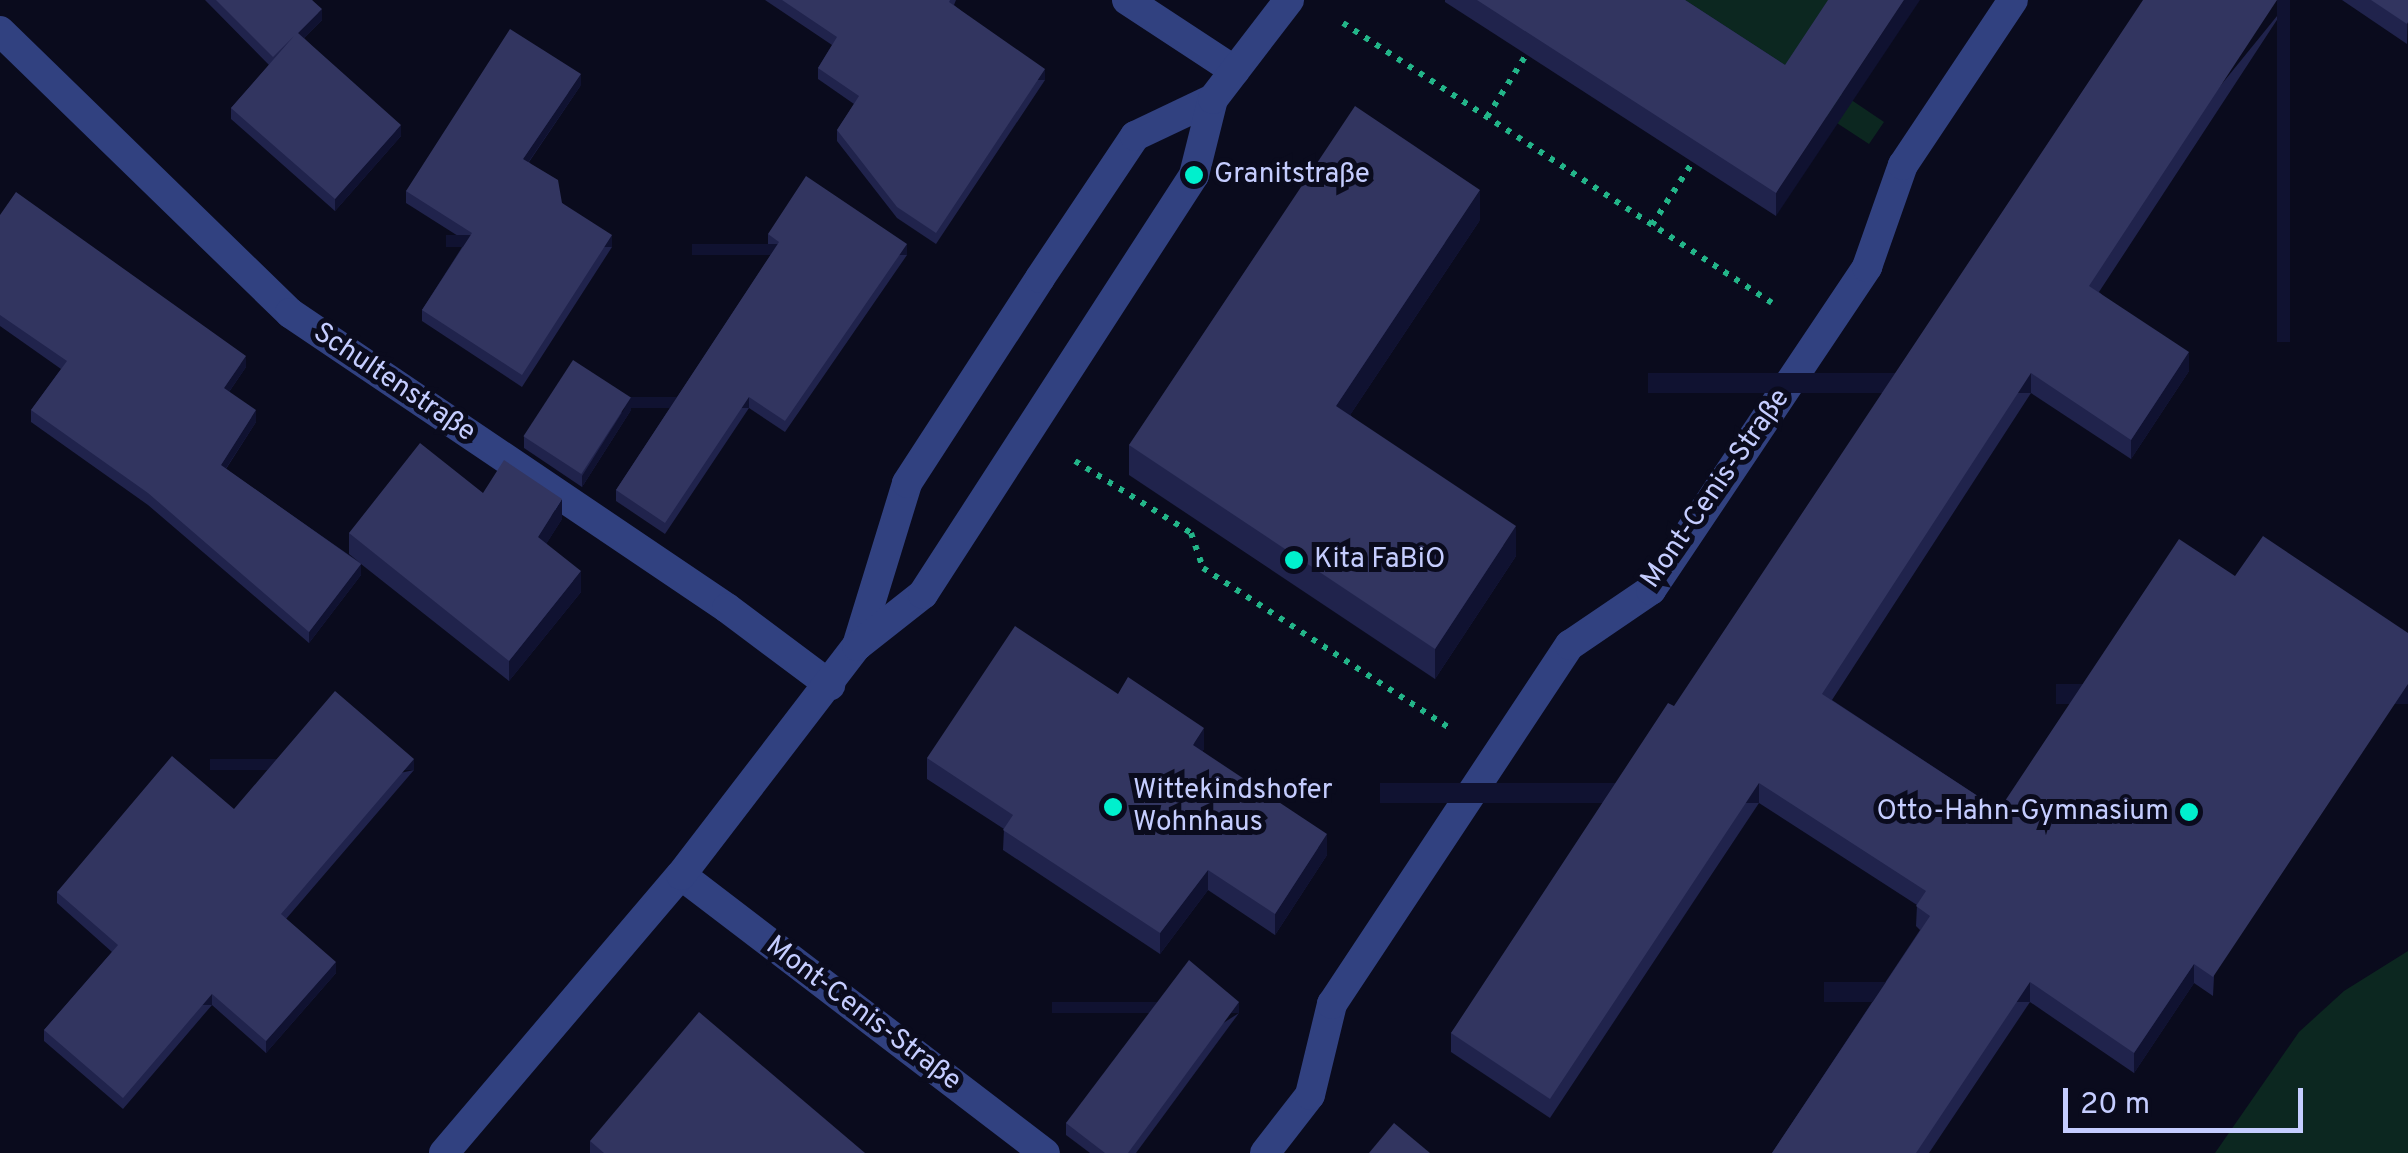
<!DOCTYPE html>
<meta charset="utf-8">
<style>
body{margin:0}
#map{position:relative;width:2408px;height:1153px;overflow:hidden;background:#0a0b1d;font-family:Overpass,sans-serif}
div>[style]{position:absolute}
.green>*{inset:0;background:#0c2720}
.path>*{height:6px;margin-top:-3px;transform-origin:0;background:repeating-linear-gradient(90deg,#23b589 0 5px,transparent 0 13px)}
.minor>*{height:30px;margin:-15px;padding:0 15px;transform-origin:15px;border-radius:15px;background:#314180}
.wall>*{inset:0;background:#20234c}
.shaded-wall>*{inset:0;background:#101231;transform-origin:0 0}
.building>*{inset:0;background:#323560;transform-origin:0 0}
.dots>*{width:28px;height:28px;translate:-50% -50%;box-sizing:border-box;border:5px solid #0a0b1d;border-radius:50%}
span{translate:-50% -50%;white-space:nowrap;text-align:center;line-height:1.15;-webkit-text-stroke:10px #0a0b1d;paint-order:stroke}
.poi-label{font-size:28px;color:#c5cdff}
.left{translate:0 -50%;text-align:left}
.right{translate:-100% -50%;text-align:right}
.street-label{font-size:28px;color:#c5cdff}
.scale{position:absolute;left:2063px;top:1088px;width:240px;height:45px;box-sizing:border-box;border:5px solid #c5cdff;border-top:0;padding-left:12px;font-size:30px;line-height:35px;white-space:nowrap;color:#c5cdff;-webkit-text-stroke:8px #0a0b1d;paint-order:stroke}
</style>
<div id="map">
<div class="green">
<div style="clip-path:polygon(1649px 0,1844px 0,1801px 66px,1884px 122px,1869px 144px)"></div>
<div style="clip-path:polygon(2408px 951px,2408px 1153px,2215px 1153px,2299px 1032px,2344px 991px)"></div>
</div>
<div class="path">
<div style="left:1343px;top:23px;width:512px;rotate:33.13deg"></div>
<div style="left:1487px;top:117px;width:73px;rotate:-57.8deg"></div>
<div style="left:1652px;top:225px;width:74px;rotate:-57.2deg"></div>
<div style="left:1075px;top:461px;width:137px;rotate:31.8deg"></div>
<div style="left:1191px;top:533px;width:37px;rotate:71deg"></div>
<div style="left:1203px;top:568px;width:293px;rotate:33deg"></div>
</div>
<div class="minor">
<div style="left:1127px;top:0;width:129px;rotate:33.3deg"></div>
<div style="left:0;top:31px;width:405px;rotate:44.2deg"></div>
<div style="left:290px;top:313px;width:527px;rotate:34.02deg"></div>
<div style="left:727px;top:608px;width:129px;rotate:36.8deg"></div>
<div style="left:857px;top:646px;width:170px;rotate:-72.9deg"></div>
<div style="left:907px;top:483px;width:244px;rotate:-57deg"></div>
<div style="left:1040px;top:278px;width:171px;rotate:-56.2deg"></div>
<div style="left:1135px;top:136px;width:86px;rotate:-25.4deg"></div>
<div style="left:681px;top:875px;width:458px;rotate:37.4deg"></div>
<div style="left:444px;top:1153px;width:365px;rotate:-49.6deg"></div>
<div style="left:681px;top:875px;width:289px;rotate:-52.5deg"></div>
<div style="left:857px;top:646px;width:84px;rotate:-38.2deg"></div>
<div style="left:923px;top:594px;width:499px;rotate:-57.1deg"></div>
<div style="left:1194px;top:175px;width:78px;rotate:-76deg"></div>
<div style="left:1213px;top:99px;width:125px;rotate:-52.5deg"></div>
<div style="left:1265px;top:1153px;width:73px;rotate:-52.2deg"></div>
<div style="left:1310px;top:1095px;width:94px;rotate:-76.4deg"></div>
<div style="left:1332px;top:1004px;width:431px;rotate:-56.5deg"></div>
<div style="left:1570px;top:645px;width:98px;rotate:-34.2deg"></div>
<div style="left:1651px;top:590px;width:389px;rotate:-56.2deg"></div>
<div style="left:1867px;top:267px;width:108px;rotate:-70.6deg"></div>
<div style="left:1903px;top:165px;width:198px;rotate:-56.3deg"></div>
</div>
<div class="wall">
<div style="clip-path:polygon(205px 0,312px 0,322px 20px,304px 38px,401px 136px,335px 211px,231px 119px,231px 108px,269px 65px)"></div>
<div style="clip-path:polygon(765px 0,956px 0,954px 5px,1045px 80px,936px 244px,897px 218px,837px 141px,837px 130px,854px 104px,818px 79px,818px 68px,832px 45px)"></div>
<div style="clip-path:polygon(1445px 0,1685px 0,1785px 65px,1776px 216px,1445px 2px)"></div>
<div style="clip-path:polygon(2290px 0,2099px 292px,2189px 371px,2131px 459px,2031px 393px,1832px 700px,1999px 810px,2235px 576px,2213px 996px,2194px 983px,2134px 1073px,2030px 1002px,1929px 1153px,1772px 1153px,1920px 930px,1916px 926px,1917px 905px,1759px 803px,1550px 1118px,1451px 1052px,1451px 1033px)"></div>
<div style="clip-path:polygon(2342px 0,2408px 0,2407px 44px)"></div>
<div style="clip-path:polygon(581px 85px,529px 162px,562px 203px,612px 247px,522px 387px,422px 321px,422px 310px,466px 241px,406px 203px,406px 191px)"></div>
<div style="clip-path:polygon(0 215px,246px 367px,229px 392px,256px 422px,226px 469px,359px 562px,349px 554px,349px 533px,483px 493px,562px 519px,546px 544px,581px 592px,509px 681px,361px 564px,361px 575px,309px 643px,148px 505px,31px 422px,31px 410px,61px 369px,0 326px)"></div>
<div style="clip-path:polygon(1480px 220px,1350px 415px,1516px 556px,1435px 679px,1129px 475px,1129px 445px)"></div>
<div style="clip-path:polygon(768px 234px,907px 255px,785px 432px,749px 408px,665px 534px,616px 501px,616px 490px,774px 250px,768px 245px)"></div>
<div style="clip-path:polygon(631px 410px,582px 487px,524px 448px,524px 437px)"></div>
<div style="clip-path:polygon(1118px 694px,1204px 749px,1202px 751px,1327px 855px,1275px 935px,1208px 890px,1160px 954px,1003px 850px,1004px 829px,927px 779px,927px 758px)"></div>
<div style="clip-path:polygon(414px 770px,286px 919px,336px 973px,266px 1053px,212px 1005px,123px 1109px,44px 1041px,44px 1030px,112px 952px,57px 903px,57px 892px,234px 809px)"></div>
<div style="clip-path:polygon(1239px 1013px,1136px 1153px,1090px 1153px,1066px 1135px,1066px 1123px)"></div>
<div style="clip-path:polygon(590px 1141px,865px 1153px,590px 1153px)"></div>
</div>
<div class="shaded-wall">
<div style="clip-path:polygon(1904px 0,1920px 0,1776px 216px,1776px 193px)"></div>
<div style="left:2277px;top:0;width:13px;height:342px"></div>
<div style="clip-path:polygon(322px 9px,322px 20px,298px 44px,298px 33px)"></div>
<div style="left:1045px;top:69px;width:11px;height:197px;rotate:90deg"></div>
<div style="clip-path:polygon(581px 74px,581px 85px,523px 170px,523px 159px)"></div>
<div style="clip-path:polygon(401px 125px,401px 136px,335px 211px,335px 199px)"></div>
<div style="clip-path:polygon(1480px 190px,1480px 220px,1336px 436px,1336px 406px)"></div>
<div style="left:612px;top:235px;width:12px;height:166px;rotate:90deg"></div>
<div style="left:907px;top:244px;width:11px;height:215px;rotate:90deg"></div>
<div style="clip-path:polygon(2189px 352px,2189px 371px,2131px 459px,2131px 440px)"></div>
<div style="clip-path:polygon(246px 356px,246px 367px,224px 399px,224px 388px)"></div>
<div style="left:2031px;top:373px;width:20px;height:383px;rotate:90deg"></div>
<div style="left:749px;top:397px;width:11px;height:151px;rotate:90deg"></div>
<div style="clip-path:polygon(631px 398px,631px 410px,582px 487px,582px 476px)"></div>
<div style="clip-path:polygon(256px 410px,256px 422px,221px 476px,221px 465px)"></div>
<div style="clip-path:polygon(562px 499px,562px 519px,538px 557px,538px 537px)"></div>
<div style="clip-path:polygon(1516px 526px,1516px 556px,1435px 679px,1435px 649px)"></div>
<div style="clip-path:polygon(361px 564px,361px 575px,309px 643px,309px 632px)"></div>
<div style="clip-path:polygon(581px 571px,581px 592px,509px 681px,509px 661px)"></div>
<div style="left:2408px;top:684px;width:20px;height:352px;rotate:90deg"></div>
<div style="clip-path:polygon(1204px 728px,1204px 749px,1193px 766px,1193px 745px)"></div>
<div style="left:414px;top:759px;width:11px;height:204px;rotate:90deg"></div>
<div style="left:1759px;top:783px;width:20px;height:379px;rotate:90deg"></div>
<div style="clip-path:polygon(1327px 834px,1327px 855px,1275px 935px,1275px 914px)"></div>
<div style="clip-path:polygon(1208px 870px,1208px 890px,1160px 954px,1160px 933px)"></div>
<div style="clip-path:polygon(336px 962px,336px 973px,266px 1053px,266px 1041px)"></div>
<div style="clip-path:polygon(2194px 964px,2194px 983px,2134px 1073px,2134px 1053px)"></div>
<div style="left:2030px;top:982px;width:20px;height:206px;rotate:90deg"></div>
<div style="left:212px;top:994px;width:11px;height:137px;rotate:90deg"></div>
<div style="left:1239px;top:1002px;width:11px;height:187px;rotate:90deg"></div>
</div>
<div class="building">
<div style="clip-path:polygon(216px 0,312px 0,322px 9px,298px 33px,401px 125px,335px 199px,231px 108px,294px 36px,273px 57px)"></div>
<div style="clip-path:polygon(782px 0,950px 0,949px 2px,1045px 69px,936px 233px,897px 207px,837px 130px,859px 96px,818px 68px,837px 37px)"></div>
<div style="clip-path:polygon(1477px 0,1685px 0,1785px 65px,1828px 0,1904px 0,1776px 193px)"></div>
<div style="clip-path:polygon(2143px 0,2277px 0,2089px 286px,2189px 352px,2131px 440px,2031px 373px,1822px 694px,1999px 810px,2179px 539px,2235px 576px,2263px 536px,2408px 633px,2408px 684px,2213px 977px,2194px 964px,2134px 1053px,2030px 982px,1916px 1153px,1772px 1153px,1930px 916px,1916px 906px,1926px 891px,1759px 783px,1550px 1099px,1451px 1033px,1668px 703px,1674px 706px)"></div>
<div style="clip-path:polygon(2371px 0,2408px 0,2408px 22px,2407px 24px)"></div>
<div style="clip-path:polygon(510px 29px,581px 74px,523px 159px,558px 180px,562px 203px,612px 235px,522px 375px,422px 310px,472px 233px,406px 191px)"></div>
<div style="clip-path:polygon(1355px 106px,1480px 190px,1336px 406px,1516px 526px,1435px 649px,1129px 445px)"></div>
<div style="clip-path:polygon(806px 176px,907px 244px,785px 421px,749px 397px,665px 523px,616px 490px,779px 242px,768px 234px)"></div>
<div style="clip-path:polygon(16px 192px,246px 356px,224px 388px,256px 410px,221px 465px,361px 564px,309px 632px,148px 493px,31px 410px,67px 361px,0 315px,0 215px)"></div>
<div style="left:573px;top:360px;width:69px;height:91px;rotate:33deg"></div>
<div style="clip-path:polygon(420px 443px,483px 493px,504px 460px,562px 499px,538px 537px,581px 571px,509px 661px,349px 533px)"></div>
<div style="clip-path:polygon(1015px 626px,1118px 694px,1128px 677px,1204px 728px,1193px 745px,1327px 834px,1275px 914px,1208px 870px,1160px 933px,1003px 830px,1013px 815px,927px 758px)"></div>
<div style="clip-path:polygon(335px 691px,414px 759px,281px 914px,336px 962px,266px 1041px,212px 994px,123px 1098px,44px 1030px,118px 945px,57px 892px,172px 756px,234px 809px)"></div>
<div style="clip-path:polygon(1189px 960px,1239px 1002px,1128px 1153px,1105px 1153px,1066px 1123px)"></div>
<div style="clip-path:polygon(699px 1012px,865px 1153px,604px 1153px,590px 1141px)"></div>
<div style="clip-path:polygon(1394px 1123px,1430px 1153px,1369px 1153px)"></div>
</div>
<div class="dots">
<div style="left:1194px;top:175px;background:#00f0cd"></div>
<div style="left:1294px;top:560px;background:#00f0cd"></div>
<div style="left:1113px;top:807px;background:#00f0cd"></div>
<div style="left:2189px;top:812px;background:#00f0cd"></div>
</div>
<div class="poi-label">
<span class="left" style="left:1214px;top:175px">Granitstraße</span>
<span class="left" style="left:1314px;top:560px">Kita FaBiO</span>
<span class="left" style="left:1133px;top:807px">Wittekindshofer<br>Wohnhaus</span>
<span class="right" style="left:2169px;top:812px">Otto-Hahn-Gymnasium</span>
</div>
<div class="street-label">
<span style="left:394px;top:383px;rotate:34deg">Schultenstraße</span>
<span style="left:1716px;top:489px;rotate:-55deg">Mont-Cenis-Straße</span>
<span style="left:863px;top:1014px;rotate:37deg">Mont-Cenis-Straße</span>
</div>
<div class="scale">20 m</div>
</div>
